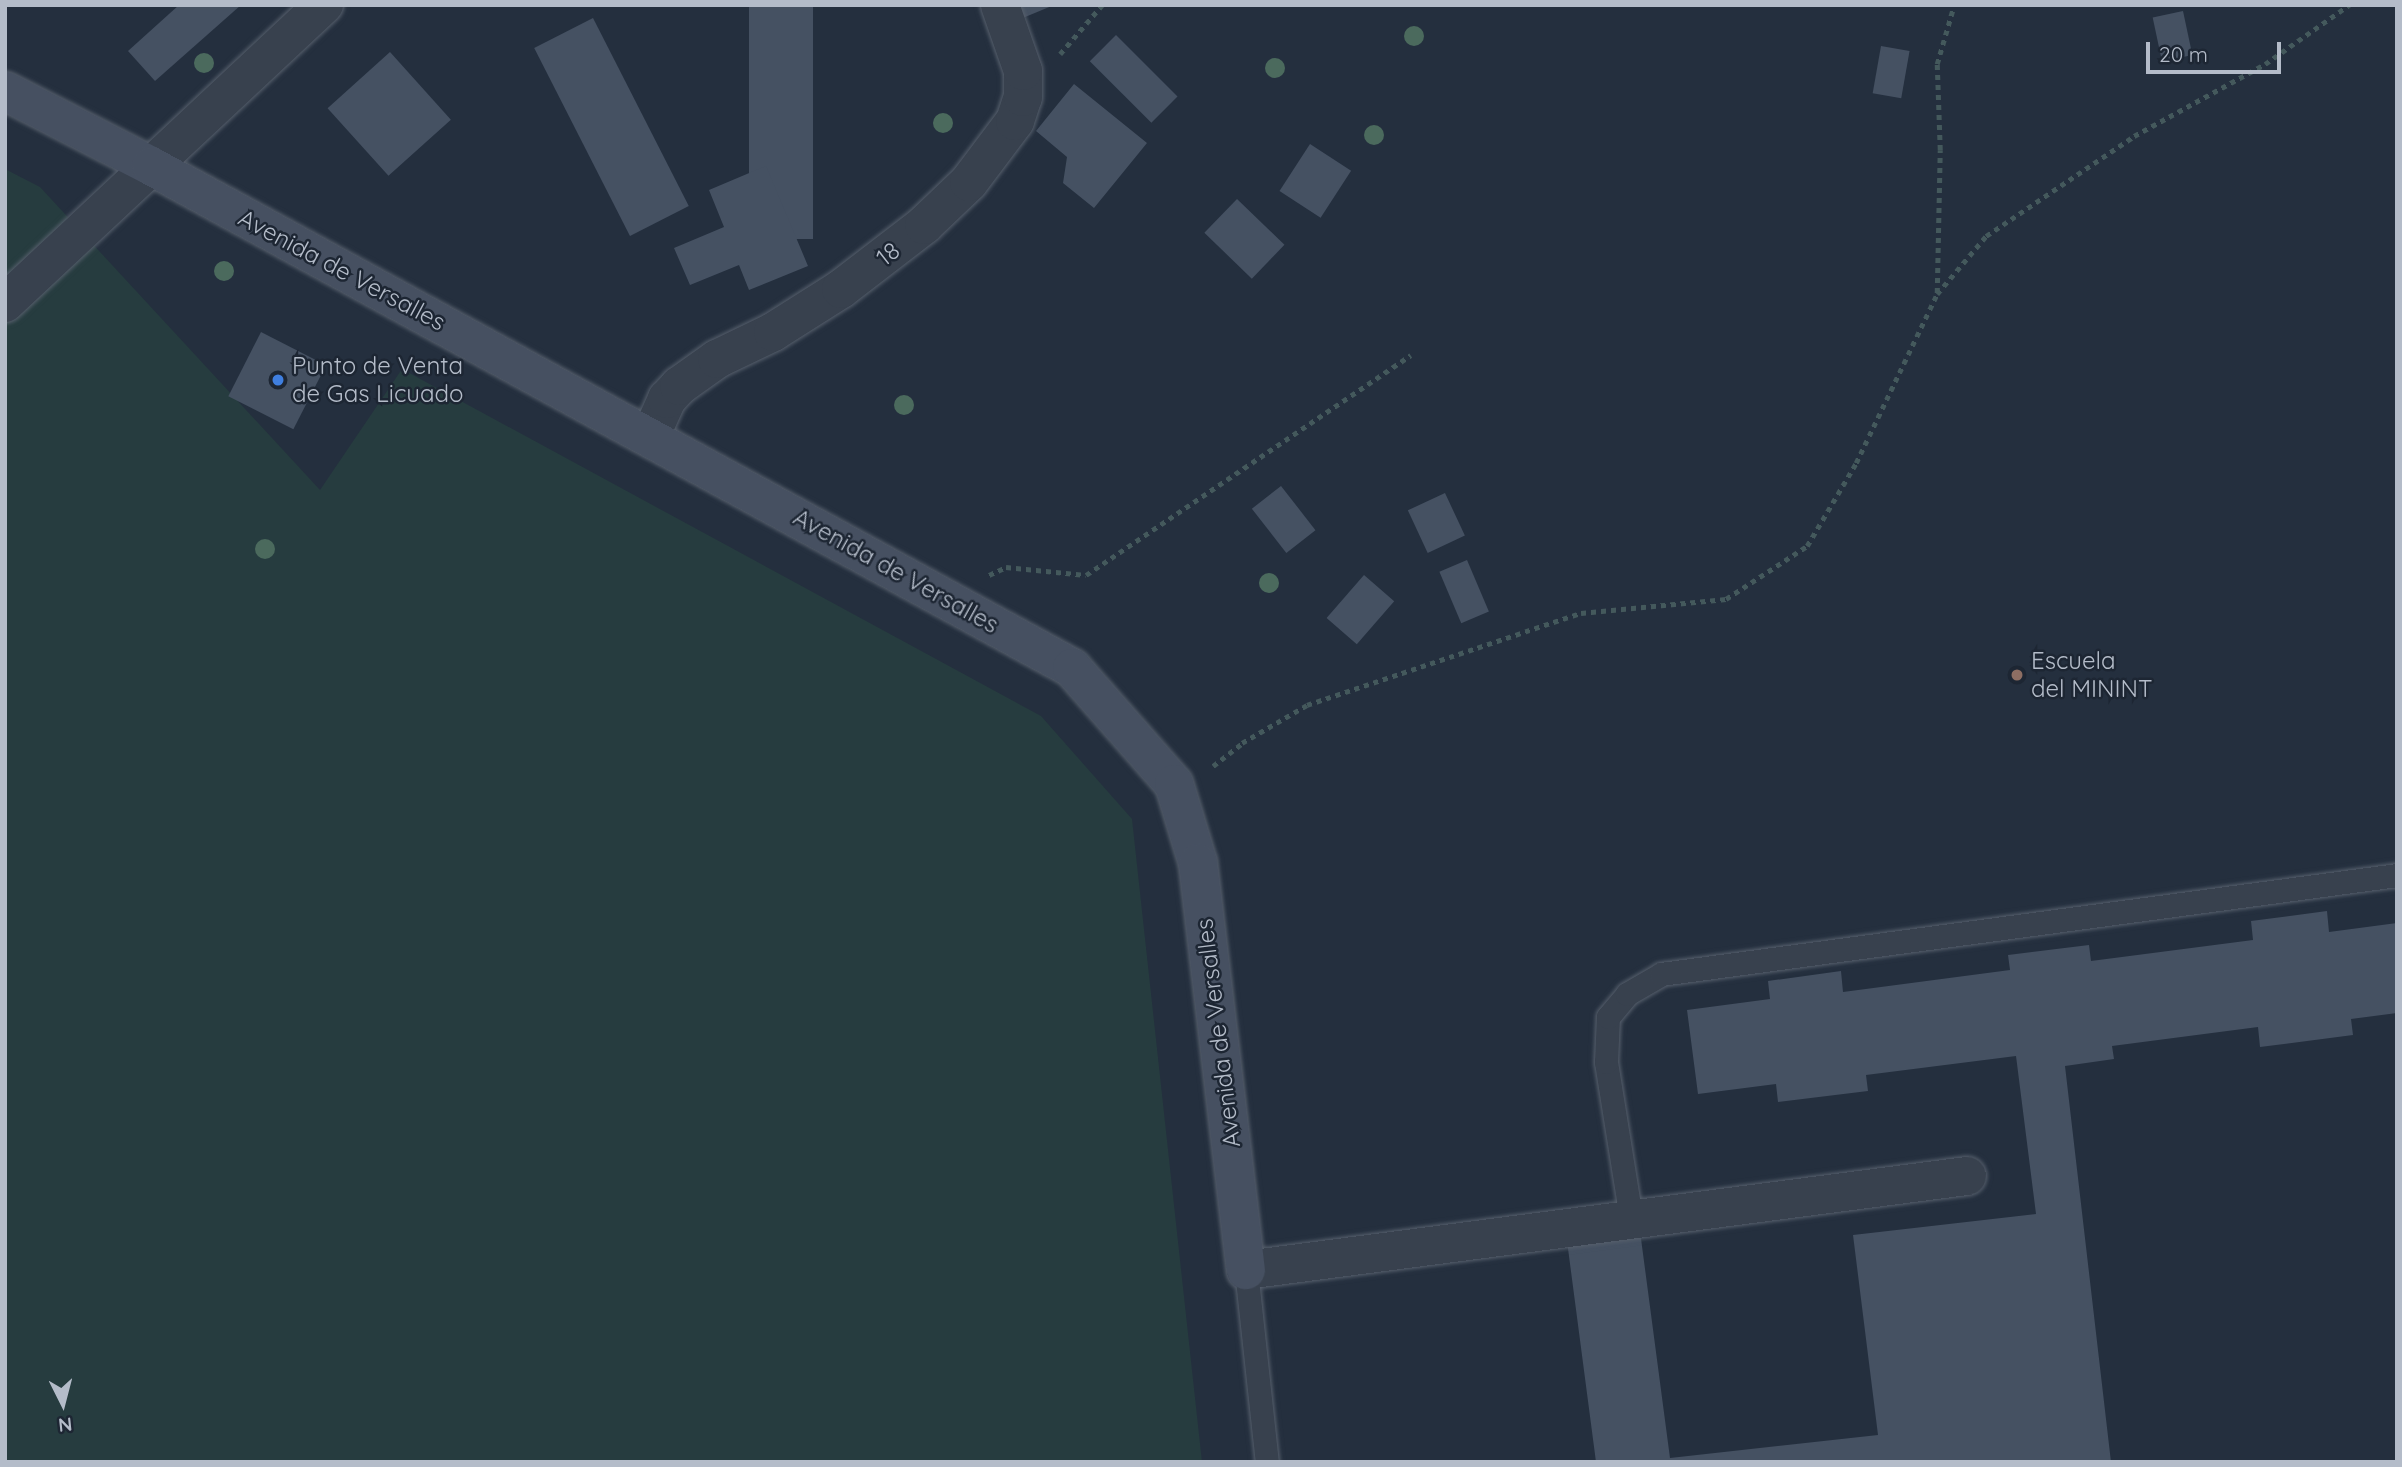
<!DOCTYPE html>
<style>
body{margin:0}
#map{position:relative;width:2402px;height:1467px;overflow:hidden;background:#242f3e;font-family:Quicksand,sans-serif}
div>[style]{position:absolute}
.green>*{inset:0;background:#263c3f}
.building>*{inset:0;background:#455162;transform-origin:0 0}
.path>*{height:4.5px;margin-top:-2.25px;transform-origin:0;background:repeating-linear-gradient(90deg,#44595c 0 5px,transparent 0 10px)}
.roads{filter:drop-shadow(0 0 2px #565f6c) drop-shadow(0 0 2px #565f6c)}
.lane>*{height:23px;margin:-11.5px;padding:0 11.5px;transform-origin:11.5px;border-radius:11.5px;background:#38414e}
.street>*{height:38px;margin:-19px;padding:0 19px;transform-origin:19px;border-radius:19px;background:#38414e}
.secondary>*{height:38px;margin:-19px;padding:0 19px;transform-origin:19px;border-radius:19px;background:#465061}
.trees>*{width:20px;height:20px;margin:-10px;border-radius:50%;background:#4b6a5d}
.dots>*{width:19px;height:19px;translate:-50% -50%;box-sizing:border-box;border:4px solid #1d2633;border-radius:50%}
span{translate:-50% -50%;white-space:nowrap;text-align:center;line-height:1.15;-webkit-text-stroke:5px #1d2633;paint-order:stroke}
.street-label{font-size:24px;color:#b4bcc9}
.poi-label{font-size:24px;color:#b4bcc9}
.left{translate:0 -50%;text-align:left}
.frame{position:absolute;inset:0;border:7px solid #b4bcc9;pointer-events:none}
.north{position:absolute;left:28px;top:1369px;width:70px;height:70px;-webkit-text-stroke:5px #1d2633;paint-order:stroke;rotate:174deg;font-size:19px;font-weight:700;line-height:28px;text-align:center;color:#b4bcc9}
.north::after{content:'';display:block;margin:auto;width:24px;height:32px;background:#b4bcc9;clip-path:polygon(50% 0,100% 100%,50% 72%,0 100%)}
.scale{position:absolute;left:2146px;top:42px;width:135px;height:32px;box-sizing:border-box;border:4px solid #b4bcc9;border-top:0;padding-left:9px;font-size:21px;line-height:24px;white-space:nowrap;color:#b4bcc9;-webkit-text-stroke:5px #1d2633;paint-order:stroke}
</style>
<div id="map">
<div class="green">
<div style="clip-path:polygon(5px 169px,40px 187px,320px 490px,402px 369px,1041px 716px,1132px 819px,1202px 1462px,5px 1462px)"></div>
</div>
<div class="building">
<div style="clip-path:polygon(179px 5px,241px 5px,155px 81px,128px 51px)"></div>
<div style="left:749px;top:5px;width:64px;height:234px"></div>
<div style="clip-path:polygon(1012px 5px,1054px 5px,1018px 20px)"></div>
<div style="left:2183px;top:11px;width:45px;height:31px;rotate:78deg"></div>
<div style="left:593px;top:18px;width:211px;height:66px;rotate:63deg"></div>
<div style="left:1116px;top:35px;width:87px;height:37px;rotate:45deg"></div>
<div style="left:1881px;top:46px;width:29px;height:48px;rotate:10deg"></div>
<div style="left:390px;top:52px;width:91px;height:84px;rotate:48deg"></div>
<div style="clip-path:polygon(1074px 84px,1147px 143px,1094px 208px,1063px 183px,1067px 157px,1036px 131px)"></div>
<div style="left:1310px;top:144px;width:49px;height:56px;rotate:33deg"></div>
<div style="clip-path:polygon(766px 166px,808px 266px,749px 290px,739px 265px,690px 285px,674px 248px,724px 227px,709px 190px)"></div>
<div style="left:1237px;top:199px;width:66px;height:47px;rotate:44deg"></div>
<div style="left:261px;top:332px;width:73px;height:72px;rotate:27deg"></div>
<div style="left:1281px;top:486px;width:56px;height:37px;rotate:52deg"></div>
<div style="left:1445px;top:493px;width:47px;height:41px;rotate:65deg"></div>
<div style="left:1467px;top:560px;width:56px;height:30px;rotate:67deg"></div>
<div style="left:1364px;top:575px;width:40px;height:57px;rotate:41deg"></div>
<div style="clip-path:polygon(2327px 911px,2329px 932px,2397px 923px,2397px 1013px,2351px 1019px,2353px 1035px,2260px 1047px,2258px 1027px,2112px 1046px,2114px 1059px,2065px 1066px,2111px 1462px,1596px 1462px,1567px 1241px,1640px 1231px,1670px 1458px,1878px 1435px,1853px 1235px,2036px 1214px,2016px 1056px,1866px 1075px,1868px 1091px,1778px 1102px,1776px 1084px,1698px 1094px,1687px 1010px,1770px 999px,1768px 981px,1841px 971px,1843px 992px,2010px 970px,2008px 955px,2089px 945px,2091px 961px,2253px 940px,2251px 921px)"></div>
</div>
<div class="path">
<div style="left:1060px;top:54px;width:65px;rotate:-49.4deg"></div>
<div style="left:1937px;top:293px;width:143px;rotate:-88.8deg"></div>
<div style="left:1940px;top:150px;width:86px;rotate:-92deg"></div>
<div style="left:1937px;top:64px;width:61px;rotate:-73.9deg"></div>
<div style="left:989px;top:575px;width:19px;rotate:-25deg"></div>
<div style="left:1006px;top:567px;width:80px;rotate:5.7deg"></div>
<div style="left:1086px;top:575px;width:392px;rotate:-34.1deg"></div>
<div style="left:1213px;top:766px;width:37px;rotate:-38deg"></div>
<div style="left:1242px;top:743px;width:75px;rotate:-30.3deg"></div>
<div style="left:1307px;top:705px;width:289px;rotate:-18.6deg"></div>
<div style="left:1581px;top:613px;width:146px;rotate:-5.5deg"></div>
<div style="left:1726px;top:599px;width:97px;rotate:-33.2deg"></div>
<div style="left:1807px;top:546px;width:96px;rotate:-59.4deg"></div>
<div style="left:1856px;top:463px;width:187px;rotate:-64.4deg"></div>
<div style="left:1937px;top:294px;width:76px;rotate:-49.8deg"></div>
<div style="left:1986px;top:236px;width:179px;rotate:-34deg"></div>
<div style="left:2134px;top:136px;width:149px;rotate:-28.8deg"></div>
<div style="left:2265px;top:64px;width:103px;rotate:-35.1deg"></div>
</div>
<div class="roads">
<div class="lane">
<div style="left:1631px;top:1218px;width:158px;rotate:-99.1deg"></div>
<div style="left:1606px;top:1062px;width:45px;rotate:-87.5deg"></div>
<div style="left:1608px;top:1017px;width:30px;rotate:-50deg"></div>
<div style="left:1627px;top:994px;width:39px;rotate:-30deg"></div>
<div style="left:1661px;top:974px;width:743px;rotate:-7.66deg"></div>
<div style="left:1246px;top:1270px;width:193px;rotate:83.8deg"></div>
</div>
<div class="street">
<div style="left:5px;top:303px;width:437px;rotate:-43.1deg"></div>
<div style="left:650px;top:437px;width:42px;rotate:-65.9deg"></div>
<div style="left:667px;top:399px;width:18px;rotate:-47deg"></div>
<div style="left:679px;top:386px;width:47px;rotate:-35.4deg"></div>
<div style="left:717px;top:359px;width:62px;rotate:-25.7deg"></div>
<div style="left:773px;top:332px;width:80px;rotate:-32.3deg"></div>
<div style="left:841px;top:289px;width:105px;rotate:-37.6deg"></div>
<div style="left:924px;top:225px;width:62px;rotate:-43.7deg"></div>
<div style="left:969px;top:182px;width:76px;rotate:-53deg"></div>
<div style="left:1015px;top:121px;width:25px;rotate:-72deg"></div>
<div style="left:1023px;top:97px;width:26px;rotate:-90deg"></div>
<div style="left:1023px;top:71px;width:70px;rotate:-109.2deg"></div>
<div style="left:1246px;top:1270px;width:727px;rotate:-7.43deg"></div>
</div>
<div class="secondary">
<div style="left:5px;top:91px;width:164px;rotate:27.2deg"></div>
<div style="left:151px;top:166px;width:1049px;rotate:28.59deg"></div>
<div style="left:1072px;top:668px;width:154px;rotate:48.7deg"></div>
<div style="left:1174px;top:784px;width:83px;rotate:73.1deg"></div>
<div style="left:1198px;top:863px;width:410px;rotate:83.3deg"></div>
</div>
</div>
<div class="trees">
<div style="left:1414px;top:36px"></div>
<div style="left:204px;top:63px"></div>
<div style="left:1275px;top:68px"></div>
<div style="left:943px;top:123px"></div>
<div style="left:1374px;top:135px"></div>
<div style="left:224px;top:271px"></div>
<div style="left:904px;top:405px"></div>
<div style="left:265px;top:549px"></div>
<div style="left:1269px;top:583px"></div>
</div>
<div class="dots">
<div style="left:278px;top:380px;background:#3f7fe0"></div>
<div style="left:2017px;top:675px;background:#8d6e63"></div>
</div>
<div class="street-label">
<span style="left:888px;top:254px;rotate:-38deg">18</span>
<span style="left:342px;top:270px;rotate:28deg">Avenida de Versalles</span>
<span style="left:896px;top:571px;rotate:29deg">Avenida de Versalles</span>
<span style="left:1218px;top:1033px;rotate:-97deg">Avenida de Versalles</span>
</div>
<div class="poi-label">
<span class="left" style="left:292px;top:380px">Punto de Venta<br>de Gas Licuado</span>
<span class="left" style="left:2031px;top:675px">Escuela<br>del MININT</span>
</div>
<div class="frame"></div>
<div class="north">N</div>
<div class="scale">20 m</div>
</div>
